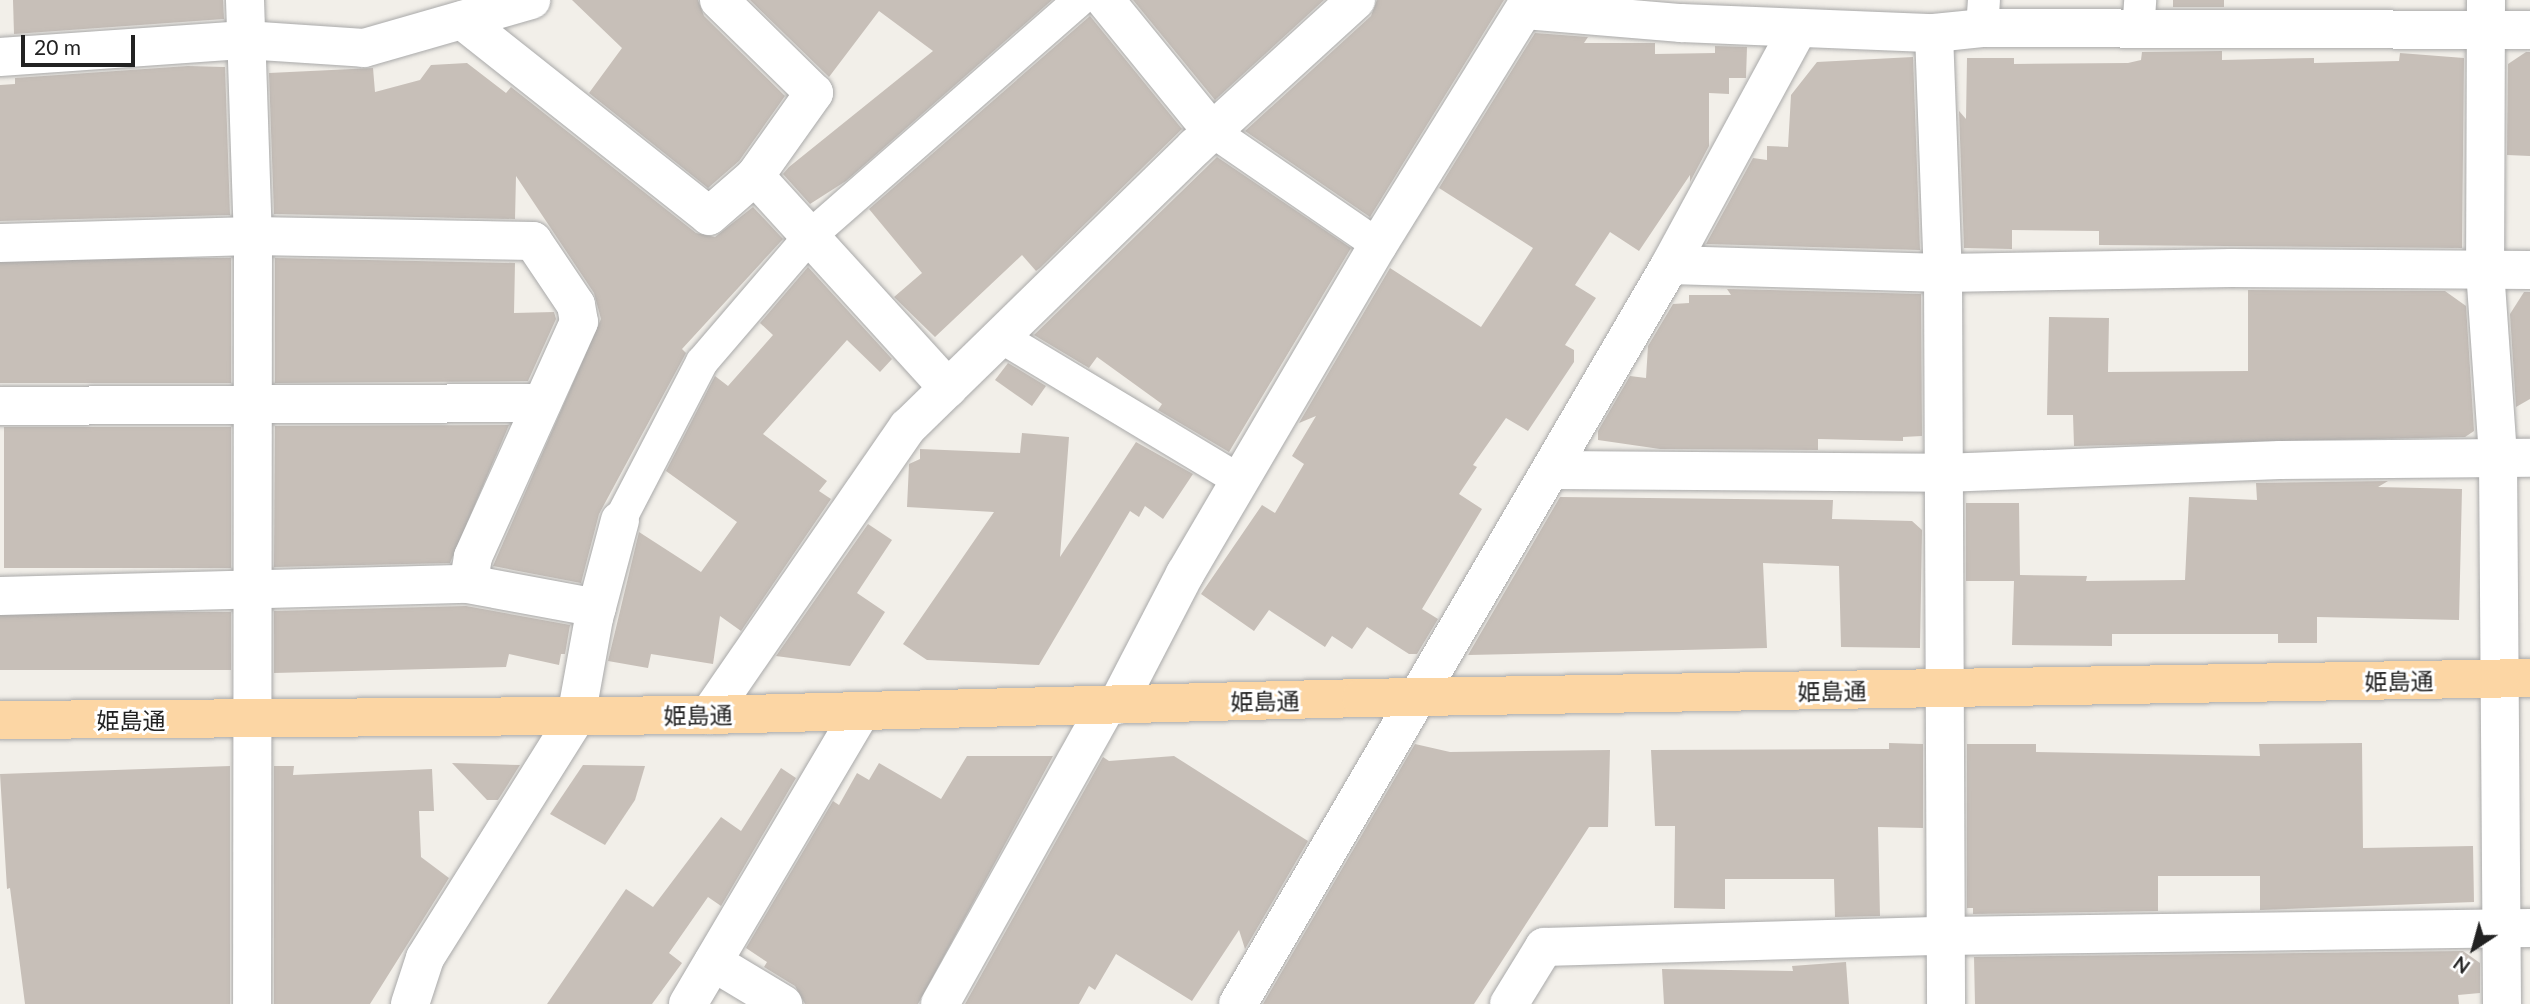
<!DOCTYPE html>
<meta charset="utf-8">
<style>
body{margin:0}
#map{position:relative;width:2530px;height:1004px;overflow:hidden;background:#f2efe9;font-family:Lato,"Noto Sans JP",sans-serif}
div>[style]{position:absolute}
.building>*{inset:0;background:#c7bfb8;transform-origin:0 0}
.roads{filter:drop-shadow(0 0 2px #a9a9a9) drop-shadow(0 0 2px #a9a9a9)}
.pedestrian>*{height:32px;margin:-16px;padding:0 16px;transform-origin:16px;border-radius:16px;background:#fff}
.minor>*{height:38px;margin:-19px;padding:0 19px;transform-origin:19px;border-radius:19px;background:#fff}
.tertiary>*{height:38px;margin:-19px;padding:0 19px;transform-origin:19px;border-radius:19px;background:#fff}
.primary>*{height:38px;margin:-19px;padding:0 19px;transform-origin:19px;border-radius:19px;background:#fcd6a4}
span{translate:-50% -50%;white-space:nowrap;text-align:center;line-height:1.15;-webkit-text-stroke:6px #fff;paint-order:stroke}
.street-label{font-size:23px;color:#222}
.north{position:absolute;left:2439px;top:913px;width:70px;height:70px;-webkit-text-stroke:5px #fff;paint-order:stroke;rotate:216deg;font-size:19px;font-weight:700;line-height:28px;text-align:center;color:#222}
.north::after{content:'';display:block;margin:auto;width:24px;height:32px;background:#222;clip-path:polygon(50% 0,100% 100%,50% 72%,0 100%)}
.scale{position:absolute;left:21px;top:35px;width:114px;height:32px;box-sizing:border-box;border:4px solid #222;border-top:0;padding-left:9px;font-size:21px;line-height:24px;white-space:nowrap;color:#222;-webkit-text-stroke:5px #fff;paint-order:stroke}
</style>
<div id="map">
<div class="building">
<div style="clip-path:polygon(13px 0,223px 0,224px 19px,14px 34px)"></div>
<div style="clip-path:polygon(572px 0,698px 0,704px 16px,785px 96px,739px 161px,708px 188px,589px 93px,622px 48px)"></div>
<div style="clip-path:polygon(750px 0,1052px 0,846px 181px,810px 204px,783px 174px,789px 167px,933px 51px,879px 11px,829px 77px)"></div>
<div style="clip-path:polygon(1133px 0,1324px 0,1215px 100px)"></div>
<div style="clip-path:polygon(1377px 0,1504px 0,1370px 217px,1245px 131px,1371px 16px)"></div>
<div style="left:2173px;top:0;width:51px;height:7px"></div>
<div style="clip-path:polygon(1090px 16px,1182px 129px,1040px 268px,1036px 271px,1022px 255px,935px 337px,894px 297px,922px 273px,869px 209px)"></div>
<div style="clip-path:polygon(1535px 33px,1588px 37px,1584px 43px,1655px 43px,1655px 54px,1715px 53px,1715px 46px,1747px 47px,1746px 78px,1729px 78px,1729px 94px,1709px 93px,1709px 146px,1690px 182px,1690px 175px,1639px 251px,1610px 232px,1575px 285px,1596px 298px,1565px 345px,1574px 350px,1574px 362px,1528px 431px,1506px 418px,1473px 465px,1477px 467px,1459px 494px,1482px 509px,1422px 609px,1438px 619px,1417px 654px,1409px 654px,1367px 627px,1352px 649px,1332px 636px,1325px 647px,1269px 610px,1254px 631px,1201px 594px,1262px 505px,1275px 513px,1304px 464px,1292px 456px,1316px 416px,1299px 423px,1390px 268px,1481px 327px,1533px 248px,1439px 188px)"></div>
<div style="clip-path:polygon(2222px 51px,2222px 60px,2314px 58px,2314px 63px,2399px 61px,2400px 53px,2464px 58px,2462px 248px,2099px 245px,2099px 231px,2012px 230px,2012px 249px,1964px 248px,1959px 111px,1966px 119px,1967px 58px,2014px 58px,2014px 64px,2128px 63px,2141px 60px,2142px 52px)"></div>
<div style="clip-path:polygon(2526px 52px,2530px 52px,2530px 156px,2507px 155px,2508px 64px)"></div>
<div style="clip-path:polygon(1913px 57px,1920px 250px,1706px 244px,1753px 158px,1767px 160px,1767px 146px,1788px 147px,1791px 95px,1817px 62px)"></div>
<div style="clip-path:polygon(467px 63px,506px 93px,511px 87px,696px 233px,715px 237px,753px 207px,783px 239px,682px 349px,686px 353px,599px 514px,581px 583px,493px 566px,601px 319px,594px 293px,516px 176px,515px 219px,274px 214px,269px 73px,373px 68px,375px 92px,420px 80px,431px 65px)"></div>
<div style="clip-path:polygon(188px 66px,225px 67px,230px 215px,0 221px,0 85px,15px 84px,15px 78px)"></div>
<div style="clip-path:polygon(1217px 157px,1351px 248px,1229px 452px,1158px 410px,1162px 404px,1097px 357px,1089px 368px,1034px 335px)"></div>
<div style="left:231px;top:258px;width:125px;height:231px;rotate:90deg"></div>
<div style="clip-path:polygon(275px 258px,515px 263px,514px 313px,554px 312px,556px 319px,528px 381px,275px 383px)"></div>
<div style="clip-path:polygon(808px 267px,892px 359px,880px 372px,847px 340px,763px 434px,827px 481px,819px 491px,831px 499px,741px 631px,720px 616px,713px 664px,651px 654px,648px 668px,608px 661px,639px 532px,701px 572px,737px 522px,666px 471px,715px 376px,728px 386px,773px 335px,760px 323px)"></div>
<div style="clip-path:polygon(1727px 289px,1921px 294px,1922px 436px,1903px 437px,1903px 441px,1818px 439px,1818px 450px,1660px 449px,1598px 440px,1598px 431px,1630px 376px,1646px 378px,1648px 346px,1673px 304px,1689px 303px,1689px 295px,1731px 295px)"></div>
<div style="clip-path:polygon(2248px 290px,2445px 291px,2466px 306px,2474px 431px,2465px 437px,2074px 446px,2073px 415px,2047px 415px,2049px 317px,2109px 318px,2108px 372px,2248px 371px)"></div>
<div style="clip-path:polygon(2524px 292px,2530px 292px,2530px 399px,2516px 407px,2510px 314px)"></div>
<div style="clip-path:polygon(1008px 363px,1046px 386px,1032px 406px,995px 380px)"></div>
<div style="clip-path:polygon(509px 425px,450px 563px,274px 567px,275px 426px)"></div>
<div style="left:231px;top:427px;width:141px;height:227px;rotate:90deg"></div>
<div style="clip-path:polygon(1022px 433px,1069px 437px,1060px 557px,1136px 442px,1193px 474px,1163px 519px,1145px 506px,1139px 517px,1130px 511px,1039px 665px,927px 660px,903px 644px,994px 512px,907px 507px,909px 464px,920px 459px,920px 449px,1020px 453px)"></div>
<div style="clip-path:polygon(2388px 481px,2378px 487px,2462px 489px,2459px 620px,2317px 617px,2317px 643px,2278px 643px,2278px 634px,2112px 634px,2112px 646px,2012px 645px,2014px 581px,1966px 581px,1966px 503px,2019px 503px,2020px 575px,2087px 576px,2086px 581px,2185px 580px,2189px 497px,2257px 500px,2256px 483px)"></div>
<div style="clip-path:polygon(1560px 497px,1833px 500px,1832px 519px,1912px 521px,1922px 530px,1920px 648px,1841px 647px,1839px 566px,1763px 563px,1767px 648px,1468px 655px)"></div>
<div style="clip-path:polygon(868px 524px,892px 540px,857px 593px,885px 612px,850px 666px,776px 656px)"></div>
<div style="clip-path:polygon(466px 606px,570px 625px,565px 654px,561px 654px,559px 665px,509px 654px,506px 667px,274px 673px,274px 611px)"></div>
<div style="left:231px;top:612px;width:58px;height:231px;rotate:90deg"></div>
<div style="clip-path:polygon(1889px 743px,1923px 744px,1923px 828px,1878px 827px,1880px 916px,1835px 917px,1834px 879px,1725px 879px,1725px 909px,1674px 908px,1675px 826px,1655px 826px,1651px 750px,1889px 749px)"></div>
<div style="clip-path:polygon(2362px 743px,2363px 848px,2473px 846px,2474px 902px,2260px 910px,2260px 876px,2158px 876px,2158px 911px,1973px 914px,1973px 908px,1967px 908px,1967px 744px,2036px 744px,2036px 752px,2260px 756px,2259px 744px)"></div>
<div style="clip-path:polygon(1415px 744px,1450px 752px,1610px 750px,1608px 827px,1589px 827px,1474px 1004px,1263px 1004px)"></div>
<div style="clip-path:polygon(967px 756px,1053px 756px,918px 1004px,805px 1004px,795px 986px,764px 967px,767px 962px,746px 948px,833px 801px,839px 805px,857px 773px,869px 780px,879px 763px,941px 799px)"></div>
<div style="clip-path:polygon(1174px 756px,1308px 841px,1245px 949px,1239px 930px,1192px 1001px,1116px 954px,1095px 990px,1089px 986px,1079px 1004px,965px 1004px,1103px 757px,1109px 761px)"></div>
<div style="clip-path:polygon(452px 763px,520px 765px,498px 800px,487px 800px)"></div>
<div style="clip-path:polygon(583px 765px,645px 766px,635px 800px,605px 845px,550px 814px)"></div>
<div style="clip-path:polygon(230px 766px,230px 1004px,25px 1004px,10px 888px,7px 889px,0 774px)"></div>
<div style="clip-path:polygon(274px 766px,294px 766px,293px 775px,432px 769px,434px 811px,419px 811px,421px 857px,449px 878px,370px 1004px,274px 1004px)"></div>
<div style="clip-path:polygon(781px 768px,796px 778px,721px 906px,708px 897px,669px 953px,682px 963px,652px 1004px,547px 1004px,626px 889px,653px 907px,721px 817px,741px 831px)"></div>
<div style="clip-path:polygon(2463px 951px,2480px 963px,2480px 993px,2458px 995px,2459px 1004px,1975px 1004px,1974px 957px)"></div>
<div style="clip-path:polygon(1846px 962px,1849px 1004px,1664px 1004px,1662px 969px,1793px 971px,1792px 966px)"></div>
</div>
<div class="roads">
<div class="pedestrian">
<div style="left:1982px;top:28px;width:28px;rotate:-86deg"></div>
<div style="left:2138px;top:32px;width:32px;rotate:-86deg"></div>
<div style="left:1212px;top:131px;width:201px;rotate:34.5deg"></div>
<div style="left:1001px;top:337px;width:280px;rotate:31deg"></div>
<div style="left:620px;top:520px;width:178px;rotate:-62.6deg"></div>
<div style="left:702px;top:362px;width:165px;rotate:-49.4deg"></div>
<div style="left:809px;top:237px;width:360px;rotate:-41.2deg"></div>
</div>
<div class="minor">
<div style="left:245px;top:0;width:236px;rotate:88.1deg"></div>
<div style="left:253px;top:236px;width:768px;rotate:90.07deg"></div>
<div style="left:1105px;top:0;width:169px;rotate:50.8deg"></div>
<div style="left:2486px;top:0;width:270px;rotate:90.2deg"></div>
<div style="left:2485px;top:270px;width:188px;rotate:86deg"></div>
<div style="left:2498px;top:458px;width:546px;rotate:89.58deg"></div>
<div style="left:1525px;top:10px;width:157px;rotate:4.8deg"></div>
<div style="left:1681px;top:23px;width:253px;rotate:2.3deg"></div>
<div style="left:1934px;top:33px;width:48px;rotate:-5.9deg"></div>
<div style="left:1982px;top:28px;width:548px;rotate:0.21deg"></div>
<div style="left:462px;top:20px;width:315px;rotate:38.4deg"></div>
<div style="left:709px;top:216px;width:61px;rotate:-41deg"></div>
<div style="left:755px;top:176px;width:102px;rotate:-54.6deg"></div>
<div style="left:814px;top:93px;width:133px;rotate:-135.6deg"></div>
<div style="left:1798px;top:29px;width:268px;rotate:118.5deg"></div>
<div style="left:1670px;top:265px;width:273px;rotate:1.7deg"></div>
<div style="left:1943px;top:273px;width:288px;rotate:-1deg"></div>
<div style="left:2231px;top:268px;width:299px;rotate:0.4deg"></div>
<div style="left:1934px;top:33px;width:240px;rotate:87.9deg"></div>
<div style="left:1943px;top:273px;width:731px;rotate:89.76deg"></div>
<div style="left:0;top:57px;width:246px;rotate:-4deg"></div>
<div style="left:245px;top:40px;width:119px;rotate:3.8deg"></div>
<div style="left:364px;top:48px;width:174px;rotate:-16deg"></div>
<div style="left:755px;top:176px;width:287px;rotate:47.7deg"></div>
<div style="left:0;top:243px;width:253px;rotate:-1.6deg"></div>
<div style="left:253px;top:236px;width:280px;rotate:1deg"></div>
<div style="left:533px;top:241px;width:77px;rotate:56.1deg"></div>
<div style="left:576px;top:305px;width:17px;rotate:80deg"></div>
<div style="left:579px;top:322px;width:258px;rotate:114.3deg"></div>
<div style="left:473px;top:557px;width:27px;rotate:100deg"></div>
<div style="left:0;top:406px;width:542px;rotate:-0.32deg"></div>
<div style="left:1552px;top:470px;width:391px;rotate:0.4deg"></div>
<div style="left:1943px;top:473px;width:337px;rotate:-2.2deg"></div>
<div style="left:2280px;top:460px;width:250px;rotate:-0.5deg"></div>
<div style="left:0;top:596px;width:468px;rotate:-1.5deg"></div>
<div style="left:468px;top:584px;width:131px;rotate:10.5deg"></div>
<div style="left:1117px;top:705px;width:148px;rotate:-62.6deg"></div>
<div style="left:1185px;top:574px;width:381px;rotate:-59.6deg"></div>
<div style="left:1378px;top:245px;width:288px;rotate:-58.2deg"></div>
<div style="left:709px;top:715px;width:350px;rotate:-55.4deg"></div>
<div style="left:908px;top:427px;width:401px;rotate:-44.3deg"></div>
<div style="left:1195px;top:147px;width:218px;rotate:-42.4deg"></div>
<div style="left:713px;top:962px;width:82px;rotate:31deg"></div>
<div style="left:410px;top:1004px;width:48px;rotate:-71.9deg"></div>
<div style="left:425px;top:958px;width:284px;rotate:-57.9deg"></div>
<div style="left:576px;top:717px;width:101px;rotate:-79.7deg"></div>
<div style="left:594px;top:618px;width:101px;rotate:-75.1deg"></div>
<div style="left:688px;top:1004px;width:339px;rotate:-59.4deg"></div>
<div style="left:940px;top:1004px;width:342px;rotate:-60.8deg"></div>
<div style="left:1509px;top:1004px;width:67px;rotate:-58.4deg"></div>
<div style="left:1544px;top:947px;width:399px;rotate:-1.6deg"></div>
<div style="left:1943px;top:936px;width:587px;rotate:-0.78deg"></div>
</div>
<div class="tertiary">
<div style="left:1238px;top:1004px;width:856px;rotate:-59.69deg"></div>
</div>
<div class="primary">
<div style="left:0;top:720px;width:709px;rotate:-0.4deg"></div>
<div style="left:709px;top:715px;width:652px;rotate:-1.49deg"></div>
<div style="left:1361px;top:698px;width:1169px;rotate:-0.98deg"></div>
</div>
</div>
<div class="street-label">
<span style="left:2399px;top:681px;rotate:-1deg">姫島通</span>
<span style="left:1832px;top:691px;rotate:-1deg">姫島通</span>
<span style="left:1265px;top:701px;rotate:-1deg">姫島通</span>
<span style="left:698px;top:715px;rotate:-1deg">姫島通</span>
<span style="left:131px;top:720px">姫島通</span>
</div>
<div class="north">N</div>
<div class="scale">20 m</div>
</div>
